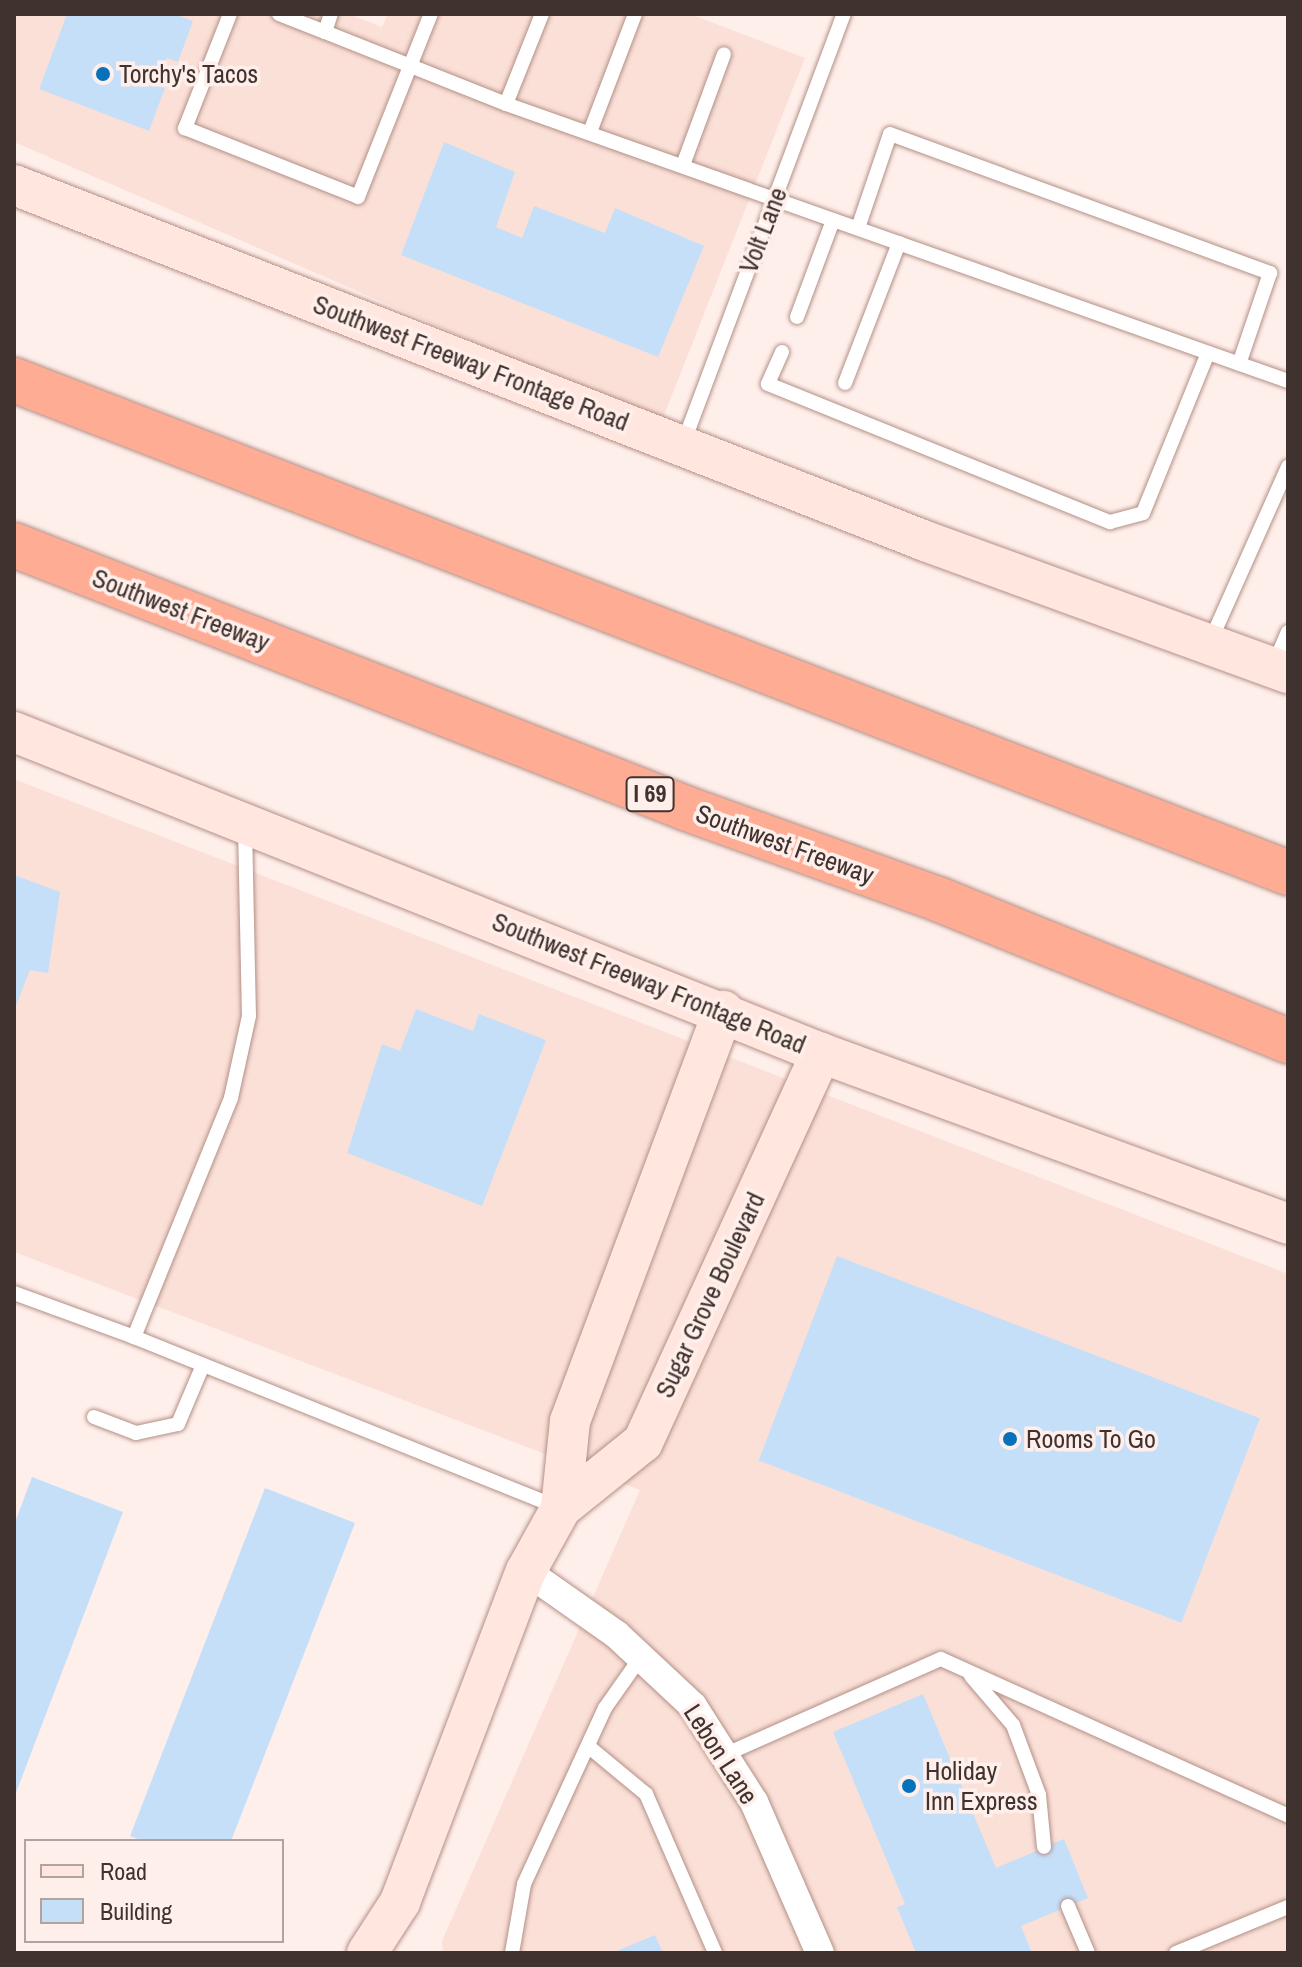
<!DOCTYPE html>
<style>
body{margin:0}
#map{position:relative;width:1302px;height:1967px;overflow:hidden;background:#ffefeb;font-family:"Archivo Narrow",sans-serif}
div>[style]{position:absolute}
.built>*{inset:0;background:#fbe0d8}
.building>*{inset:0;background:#c6dff9;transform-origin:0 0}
.roads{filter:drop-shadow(0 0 2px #b39086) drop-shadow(0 0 2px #b39086)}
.lane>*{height:14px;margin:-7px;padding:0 7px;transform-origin:7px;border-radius:7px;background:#fff}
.street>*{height:28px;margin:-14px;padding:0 14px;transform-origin:14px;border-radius:14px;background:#fff}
.secondary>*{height:40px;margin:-20px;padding:0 20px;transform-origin:20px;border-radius:20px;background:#ffe6df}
.highway>*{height:44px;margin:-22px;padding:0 22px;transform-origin:22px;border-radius:22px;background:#ffac95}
.dots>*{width:22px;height:22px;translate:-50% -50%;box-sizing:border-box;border:4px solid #ffefeb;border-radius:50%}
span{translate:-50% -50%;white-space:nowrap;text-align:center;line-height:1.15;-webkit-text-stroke:7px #ffefeb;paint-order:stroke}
.shield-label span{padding:2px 6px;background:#ffefeb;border:2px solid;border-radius:6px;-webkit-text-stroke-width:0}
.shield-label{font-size:24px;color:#40322e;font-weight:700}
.poi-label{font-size:26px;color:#40322e}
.left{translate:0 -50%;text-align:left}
.street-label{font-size:26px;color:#40322e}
.frame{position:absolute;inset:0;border:16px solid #40322e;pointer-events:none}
.legend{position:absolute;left:24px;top:1839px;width:260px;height:104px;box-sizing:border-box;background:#ffefeb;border:2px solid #b3a39f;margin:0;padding:10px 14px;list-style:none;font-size:24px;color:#40322e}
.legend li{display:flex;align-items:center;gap:16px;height:40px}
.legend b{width:40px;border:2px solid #b3a39f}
</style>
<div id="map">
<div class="built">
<div style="clip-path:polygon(14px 14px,349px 14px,382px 27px,388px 14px,690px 14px,805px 58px,661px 423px,14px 142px)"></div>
<div style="clip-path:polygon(14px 779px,1288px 1274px,1288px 1953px,443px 1953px,442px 1941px,640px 1490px,14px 1252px)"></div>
</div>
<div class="building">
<div style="clip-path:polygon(67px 14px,174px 14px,193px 21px,178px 62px,167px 58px,157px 85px,165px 88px,149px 131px,39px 89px)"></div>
<div style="clip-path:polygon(444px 142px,515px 172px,496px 227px,522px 238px,534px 206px,605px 233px,615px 208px,704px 246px,658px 357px,401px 255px)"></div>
<div style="clip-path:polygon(14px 875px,60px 892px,48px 973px,30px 970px,14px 1011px)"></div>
<div style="clip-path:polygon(416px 1009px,473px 1031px,479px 1014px,546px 1040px,482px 1206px,347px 1153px,382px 1044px,400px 1051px)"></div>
<div style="left:837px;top:1256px;width:453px;height:219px;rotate:21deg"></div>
<div style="clip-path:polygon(32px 1477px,123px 1512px,14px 1798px,14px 1525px)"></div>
<div style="clip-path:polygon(265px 1488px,355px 1523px,231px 1841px,143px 1841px,130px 1836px)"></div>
<div style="clip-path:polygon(923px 1694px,996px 1868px,1064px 1839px,1088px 1898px,1021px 1926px,1032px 1953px,916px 1953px,897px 1907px,905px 1904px,833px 1732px)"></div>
<div style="clip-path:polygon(655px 1935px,663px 1953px,612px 1953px)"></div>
</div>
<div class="roads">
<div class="lane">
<div style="left:230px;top:14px;width:123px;rotate:111.5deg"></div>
<div style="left:185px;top:128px;width:186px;rotate:21.7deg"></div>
<div style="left:358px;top:197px;width:197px;rotate:-68.3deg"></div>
<div style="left:279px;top:14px;width:49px;rotate:21.4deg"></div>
<div style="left:325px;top:32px;width:19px;rotate:-72deg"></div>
<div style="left:325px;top:32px;width:195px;rotate:21.7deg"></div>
<div style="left:506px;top:104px;width:830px;rotate:19.51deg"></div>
<div style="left:506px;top:104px;width:97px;rotate:-68.2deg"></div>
<div style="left:590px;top:132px;width:126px;rotate:-69.1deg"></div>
<div style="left:683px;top:165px;width:118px;rotate:-69.7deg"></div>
<div style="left:858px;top:228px;width:99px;rotate:-71.2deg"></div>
<div style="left:890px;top:134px;width:405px;rotate:20.1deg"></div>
<div style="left:1270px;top:273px;width:96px;rotate:108.8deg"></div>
<div style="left:797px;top:317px;width:103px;rotate:-69.6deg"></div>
<div style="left:782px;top:352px;width:35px;rotate:114deg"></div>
<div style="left:768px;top:384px;width:369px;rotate:22deg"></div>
<div style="left:1110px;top:522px;width:34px;rotate:-15deg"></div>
<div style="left:1143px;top:513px;width:173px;rotate:-67.9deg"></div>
<div style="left:845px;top:383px;width:150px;rotate:-68.9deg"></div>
<div style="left:683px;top:444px;width:459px;rotate:-69.5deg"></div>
<div style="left:1210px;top:642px;width:192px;rotate:-66deg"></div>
<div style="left:1273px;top:667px;width:38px;rotate:-67deg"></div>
<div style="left:245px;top:827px;width:189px;rotate:88.8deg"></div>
<div style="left:249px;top:1016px;width:84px;rotate:102.4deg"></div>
<div style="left:231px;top:1098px;width:258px;rotate:112.1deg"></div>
<div style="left:134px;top:1337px;width:456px;rotate:21.9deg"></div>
<div style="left:14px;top:1293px;width:128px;rotate:20.1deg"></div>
<div style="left:94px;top:1417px;width:45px;rotate:20.9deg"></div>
<div style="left:136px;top:1433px;width:43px;rotate:-12.1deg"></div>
<div style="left:178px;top:1424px;width:64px;rotate:-67deg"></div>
<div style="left:971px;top:1676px;width:65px;rotate:49.4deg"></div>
<div style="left:1013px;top:1725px;width:75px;rotate:69.6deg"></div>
<div style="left:1039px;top:1795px;width:52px;rotate:84.5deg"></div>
<div style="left:588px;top:1746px;width:75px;rotate:39.6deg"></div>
<div style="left:646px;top:1794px;width:173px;rotate:66.5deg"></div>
<div style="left:724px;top:1755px;width:237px;rotate:-23.9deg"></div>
<div style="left:941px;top:1659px;width:381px;rotate:24.3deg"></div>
<div style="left:1068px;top:1906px;width:51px;rotate:66.9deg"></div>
<div style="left:512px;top:1953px;width:70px;rotate:-80.1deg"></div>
<div style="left:524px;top:1884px;width:194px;rotate:-65.3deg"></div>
<div style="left:605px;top:1708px;width:62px;rotate:-54.8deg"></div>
<div style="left:1176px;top:1953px;width:121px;rotate:-22.3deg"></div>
</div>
<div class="street">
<div style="left:526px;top:1571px;width:111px;rotate:35.1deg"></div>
<div style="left:617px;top:1635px;width:104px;rotate:43.1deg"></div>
<div style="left:693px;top:1706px;width:114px;rotate:57.6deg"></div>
<div style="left:754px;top:1802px;width:165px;rotate:66.4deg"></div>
</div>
<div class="secondary">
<div style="left:14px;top:185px;width:978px;rotate:21.34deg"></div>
<div style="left:925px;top:541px;width:386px;rotate:20deg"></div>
<div style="left:14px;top:732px;width:868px;rotate:21.69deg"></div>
<div style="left:821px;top:1053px;width:497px;rotate:20.1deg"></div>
<div style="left:561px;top:1508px;width:87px;rotate:-84.1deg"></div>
<div style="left:570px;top:1421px;width:438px;rotate:-69.5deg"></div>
<div style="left:367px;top:1953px;width:61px;rotate:-57.1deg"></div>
<div style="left:400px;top:1902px;width:354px;rotate:-69.2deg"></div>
<div style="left:526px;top:1571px;width:72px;rotate:-60.9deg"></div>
<div style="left:561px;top:1508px;width:105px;rotate:-38.8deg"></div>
<div style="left:643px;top:1442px;width:428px;rotate:-65.4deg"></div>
</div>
<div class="highway">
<div style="left:14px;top:380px;width:1366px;rotate:21.15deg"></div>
<div style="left:14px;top:545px;width:721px;rotate:21.4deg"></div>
<div style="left:685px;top:808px;width:269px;rotate:19.8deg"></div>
<div style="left:938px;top:899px;width:378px;rotate:22.1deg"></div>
</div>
</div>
<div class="dots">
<div style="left:103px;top:74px;background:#0771bc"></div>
<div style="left:1010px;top:1439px;background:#0771bc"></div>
<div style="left:909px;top:1786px;background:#0771bc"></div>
</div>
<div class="shield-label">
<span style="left:650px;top:794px">I 69</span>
</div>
<div class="poi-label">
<span class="left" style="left:119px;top:74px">Torchy's Tacos</span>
<span class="left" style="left:1026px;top:1439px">Rooms To Go</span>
<span class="left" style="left:925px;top:1786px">Holiday<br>Inn Express</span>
</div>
<div class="street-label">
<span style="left:763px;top:230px;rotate:-69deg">Volt Lane</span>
<span style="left:471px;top:363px;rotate:21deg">Southwest Freeway Frontage Road</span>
<span style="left:181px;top:610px;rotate:21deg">Southwest Freeway</span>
<span style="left:785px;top:844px;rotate:20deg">Southwest Freeway</span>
<span style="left:649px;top:983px;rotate:22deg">Southwest Freeway Frontage Road</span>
<span style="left:710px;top:1295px;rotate:-65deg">Sugar Grove Boulevard</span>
<span style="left:721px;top:1754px;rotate:57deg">Lebon Lane</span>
</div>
<div class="frame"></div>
<ul class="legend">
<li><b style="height:10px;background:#ffe6df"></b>Road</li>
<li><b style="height:22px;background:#c6dff9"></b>Building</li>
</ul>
</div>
